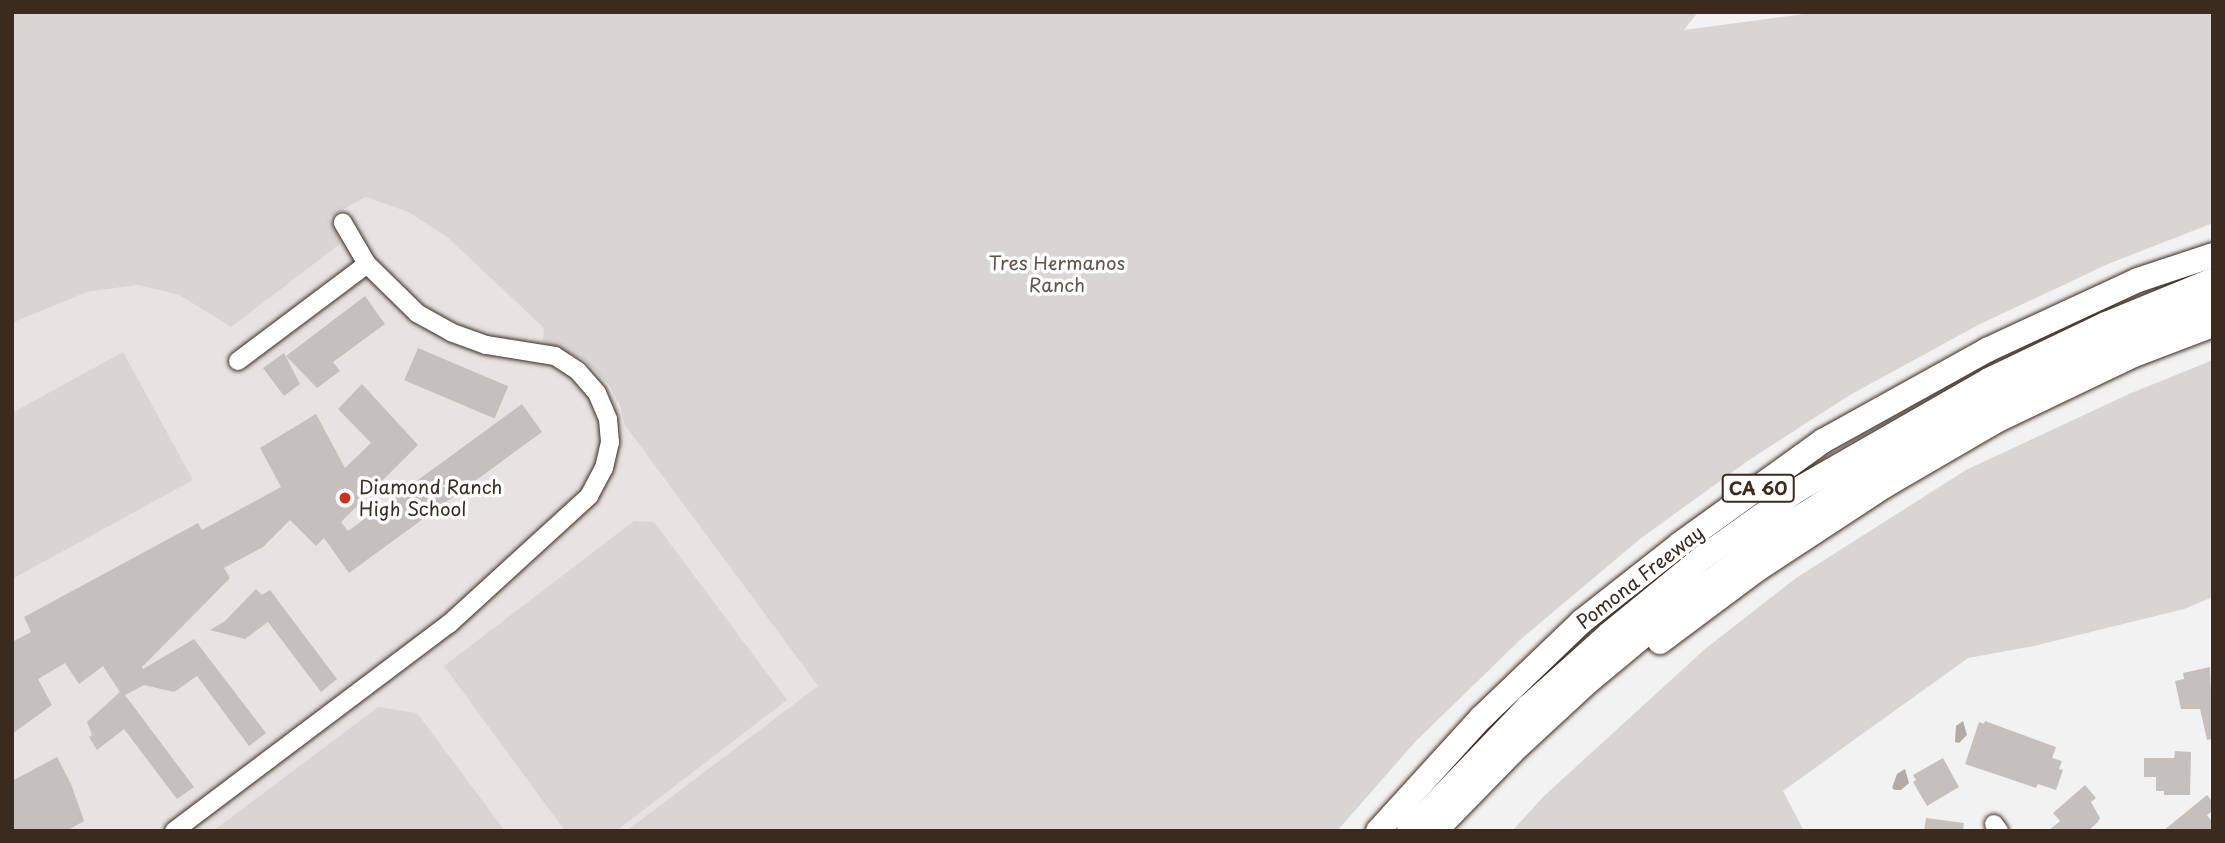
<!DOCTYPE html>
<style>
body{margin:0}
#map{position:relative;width:2225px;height:843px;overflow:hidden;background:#f3f2f2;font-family:"Playpen Sans",sans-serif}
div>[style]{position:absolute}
.built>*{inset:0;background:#e6e3e2}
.green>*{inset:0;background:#d8d5d2}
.water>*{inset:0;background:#b2aba7}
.building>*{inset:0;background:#c6c0bd;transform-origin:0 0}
.roads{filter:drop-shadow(0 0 2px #3b2a1e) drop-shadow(0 0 2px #3b2a1e)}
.minor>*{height:18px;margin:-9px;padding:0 9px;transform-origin:9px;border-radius:9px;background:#fff}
.highway>*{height:24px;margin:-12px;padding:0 12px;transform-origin:12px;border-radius:12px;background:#fff}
.dots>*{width:19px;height:19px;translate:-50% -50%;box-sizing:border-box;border:4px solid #fff;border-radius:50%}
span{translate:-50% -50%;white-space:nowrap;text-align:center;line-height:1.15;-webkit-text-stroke:7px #fff;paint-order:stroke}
.shield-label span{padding:2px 5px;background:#fff;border:2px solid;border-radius:5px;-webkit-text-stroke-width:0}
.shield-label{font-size:18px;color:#3b2a1e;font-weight:700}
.park-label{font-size:19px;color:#62554b}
.poi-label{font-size:19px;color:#3b2a1e}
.left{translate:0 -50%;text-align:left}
.street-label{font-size:19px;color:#3b2a1e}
.frame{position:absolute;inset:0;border:14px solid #3b2a1e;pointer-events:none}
</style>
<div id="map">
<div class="built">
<div style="clip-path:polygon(366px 197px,408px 212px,447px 237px,545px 328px,543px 341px,574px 354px,601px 377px,616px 398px,624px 424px,818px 686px,626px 831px,12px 831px,12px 323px,87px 292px,138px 285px,179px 295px,226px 324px,329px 217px)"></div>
</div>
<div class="green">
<div style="clip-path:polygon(12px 12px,1698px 12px,1684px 30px,1820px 12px,2213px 12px,2213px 223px,2108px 264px,1980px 324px,1850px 395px,1749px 460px,1640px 539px,1521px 639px,1416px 741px,1337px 831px,626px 831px,818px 686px,624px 424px,620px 406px,609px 385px,584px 360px,543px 341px,544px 328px,447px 237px,408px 212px,366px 197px,329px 217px,340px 244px,231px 327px,179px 295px,138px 285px,87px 292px,12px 323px)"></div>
<div style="clip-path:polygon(123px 352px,193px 480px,12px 579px,12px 413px)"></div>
<div style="clip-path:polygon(2213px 360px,2213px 597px,2184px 609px,2034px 646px,1968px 658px,1783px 791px,1804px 831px,1512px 831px,1544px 796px,1705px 649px,1796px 578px,1966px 470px,2129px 394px)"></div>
<div style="clip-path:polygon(634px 521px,654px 522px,787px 700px,616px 831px,565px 831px,444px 666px)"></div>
<div style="clip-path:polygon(378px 707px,417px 713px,505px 831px,213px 831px)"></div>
</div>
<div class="water">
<div style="clip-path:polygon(1963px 721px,1967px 735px,1959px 743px,1955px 742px,1956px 726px)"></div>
<div style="clip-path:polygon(1905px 769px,1909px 783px,1901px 790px,1895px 790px,1892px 788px,1897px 774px)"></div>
</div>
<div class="building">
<div style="clip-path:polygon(365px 296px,385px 324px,333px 362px,340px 371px,317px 388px,286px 356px)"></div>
<div style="left:418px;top:348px;width:98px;height:35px;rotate:23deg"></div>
<div style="clip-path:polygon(284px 353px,300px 384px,284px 396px,263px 368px)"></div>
<div style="clip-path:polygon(362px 384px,418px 445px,341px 522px,348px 531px,522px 404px,542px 432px,349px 573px,324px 538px,316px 546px,290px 520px,263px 547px,224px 568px,230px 578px,142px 667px,143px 669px,194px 639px,266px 733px,249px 746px,197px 676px,174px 692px,144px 685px,125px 695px,194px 787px,177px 799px,124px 729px,97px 750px,89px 737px,92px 735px,87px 722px,120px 692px,103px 666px,79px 684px,65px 663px,38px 679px,52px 705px,12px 734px,12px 642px,31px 632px,24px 617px,198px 523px,202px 530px,281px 487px,260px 448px,316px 414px,345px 468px,371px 443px,338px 409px)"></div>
<div style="clip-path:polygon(256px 589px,262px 595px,270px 590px,337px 679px,321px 692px,268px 622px,245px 639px,210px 630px,225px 621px)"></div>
<div style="clip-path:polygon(2210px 667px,2213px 739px,2207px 740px,2200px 709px,2181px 709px,2175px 681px,2184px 679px,2183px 673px)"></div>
<div style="clip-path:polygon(1985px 721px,2056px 747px,2052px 758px,2062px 761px,2059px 769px,2063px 770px,2056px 790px,2038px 784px,2036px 788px,1965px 764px,1979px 722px,1984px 724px)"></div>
<div style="clip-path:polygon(2175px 751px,2191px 752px,2190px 795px,2164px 795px,2164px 791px,2156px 791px,2156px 777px,2144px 777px,2144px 758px,2174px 758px)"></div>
<div style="clip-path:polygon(57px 757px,71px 784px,84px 821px,66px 831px,12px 831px,12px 781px)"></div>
<div style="clip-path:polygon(1943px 758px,1959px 787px,1927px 806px,1913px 782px,1916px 780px,1913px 775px)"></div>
<div style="clip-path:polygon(2085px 785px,2096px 798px,2091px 802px,2100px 818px,2098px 822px,2088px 831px,2048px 831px,2060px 821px,2053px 813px)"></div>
<div style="clip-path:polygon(2207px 795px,2213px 802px,2213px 811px,2207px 815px,2213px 823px,2213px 831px,2163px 831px)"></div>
<div style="clip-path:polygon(1926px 818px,1964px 823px,1963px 831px,1924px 831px)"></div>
</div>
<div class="roads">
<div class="minor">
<div style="left:238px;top:361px;width:161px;rotate:-36.9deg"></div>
<div style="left:1994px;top:824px;width:9px;rotate:54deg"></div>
<div style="left:174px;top:831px;width:344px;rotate:-37deg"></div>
<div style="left:449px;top:624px;width:190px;rotate:-42.4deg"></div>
<div style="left:589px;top:496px;width:32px;rotate:-62deg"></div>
<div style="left:604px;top:468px;width:27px;rotate:-77deg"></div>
<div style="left:610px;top:442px;width:23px;rotate:-95deg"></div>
<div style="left:608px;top:419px;width:28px;rotate:-113deg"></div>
<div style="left:597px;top:393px;width:29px;rotate:-131deg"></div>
<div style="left:578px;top:371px;width:27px;rotate:-147deg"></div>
<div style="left:555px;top:356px;width:70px;rotate:-170.9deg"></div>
<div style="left:486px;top:345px;width:37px;rotate:-160deg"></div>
<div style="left:451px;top:332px;width:39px;rotate:-151deg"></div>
<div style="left:417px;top:313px;width:70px;rotate:-135.6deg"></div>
<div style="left:367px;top:264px;width:48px;rotate:-120.3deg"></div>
</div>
<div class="highway">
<div style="left:1660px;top:642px;width:119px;rotate:-36.8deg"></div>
<div style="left:1755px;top:571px;width:157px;rotate:-33.3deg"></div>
<div style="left:1886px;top:485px;width:127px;rotate:-30.2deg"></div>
<div style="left:1996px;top:421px;width:153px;rotate:-25.6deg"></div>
<div style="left:2134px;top:355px;width:85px;rotate:-20.8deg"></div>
<div style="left:1378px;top:831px;width:153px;rotate:-47.7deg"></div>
<div style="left:1481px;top:718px;width:139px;rotate:-43.8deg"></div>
<div style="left:1581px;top:622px;width:126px;rotate:-38.2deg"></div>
<div style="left:1680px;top:544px;width:176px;rotate:-35.8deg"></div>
<div style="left:1823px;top:441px;width:188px;rotate:-29deg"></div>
<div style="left:1987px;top:350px;width:166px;rotate:-24.9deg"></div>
<div style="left:2138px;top:280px;width:79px;rotate:-18.4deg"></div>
<div style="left:1409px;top:831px;width:172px;rotate:-46.2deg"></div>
<div style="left:1528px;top:707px;width:109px;rotate:-42deg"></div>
<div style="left:1609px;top:634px;width:120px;rotate:-39.3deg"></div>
<div style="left:1702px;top:558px;width:117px;rotate:-35.6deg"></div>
<div style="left:1797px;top:490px;width:221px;rotate:-29.8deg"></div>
<div style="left:1989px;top:380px;width:130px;rotate:-25.6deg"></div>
<div style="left:2106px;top:324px;width:116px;rotate:-22.4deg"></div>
<div style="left:1435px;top:831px;width:110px;rotate:-45.7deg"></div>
<div style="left:1512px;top:752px;width:105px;rotate:-42.7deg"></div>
<div style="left:1589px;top:681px;width:138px;rotate:-39.7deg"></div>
<div style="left:1695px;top:593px;width:109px;rotate:-36.5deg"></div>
<div style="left:1783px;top:528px;width:115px;rotate:-32.2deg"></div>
<div style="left:1880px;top:467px;width:141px;rotate:-29.3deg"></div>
<div style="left:2003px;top:398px;width:131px;rotate:-26.2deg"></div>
<div style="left:2121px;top:340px;width:98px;rotate:-20.8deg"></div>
</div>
</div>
<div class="dots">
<div style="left:345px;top:498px;background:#c8321e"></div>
</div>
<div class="shield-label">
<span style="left:1758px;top:488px">CA 60</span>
</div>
<div class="park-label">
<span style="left:1057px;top:274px">Tres Hermanos<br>Ranch</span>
</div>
<div class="poi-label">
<span class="left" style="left:359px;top:498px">Diamond Ranch<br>High School</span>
</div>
<div class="street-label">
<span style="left:1640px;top:577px;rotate:-38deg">Pomona Freeway</span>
</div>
<div class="frame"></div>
</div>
